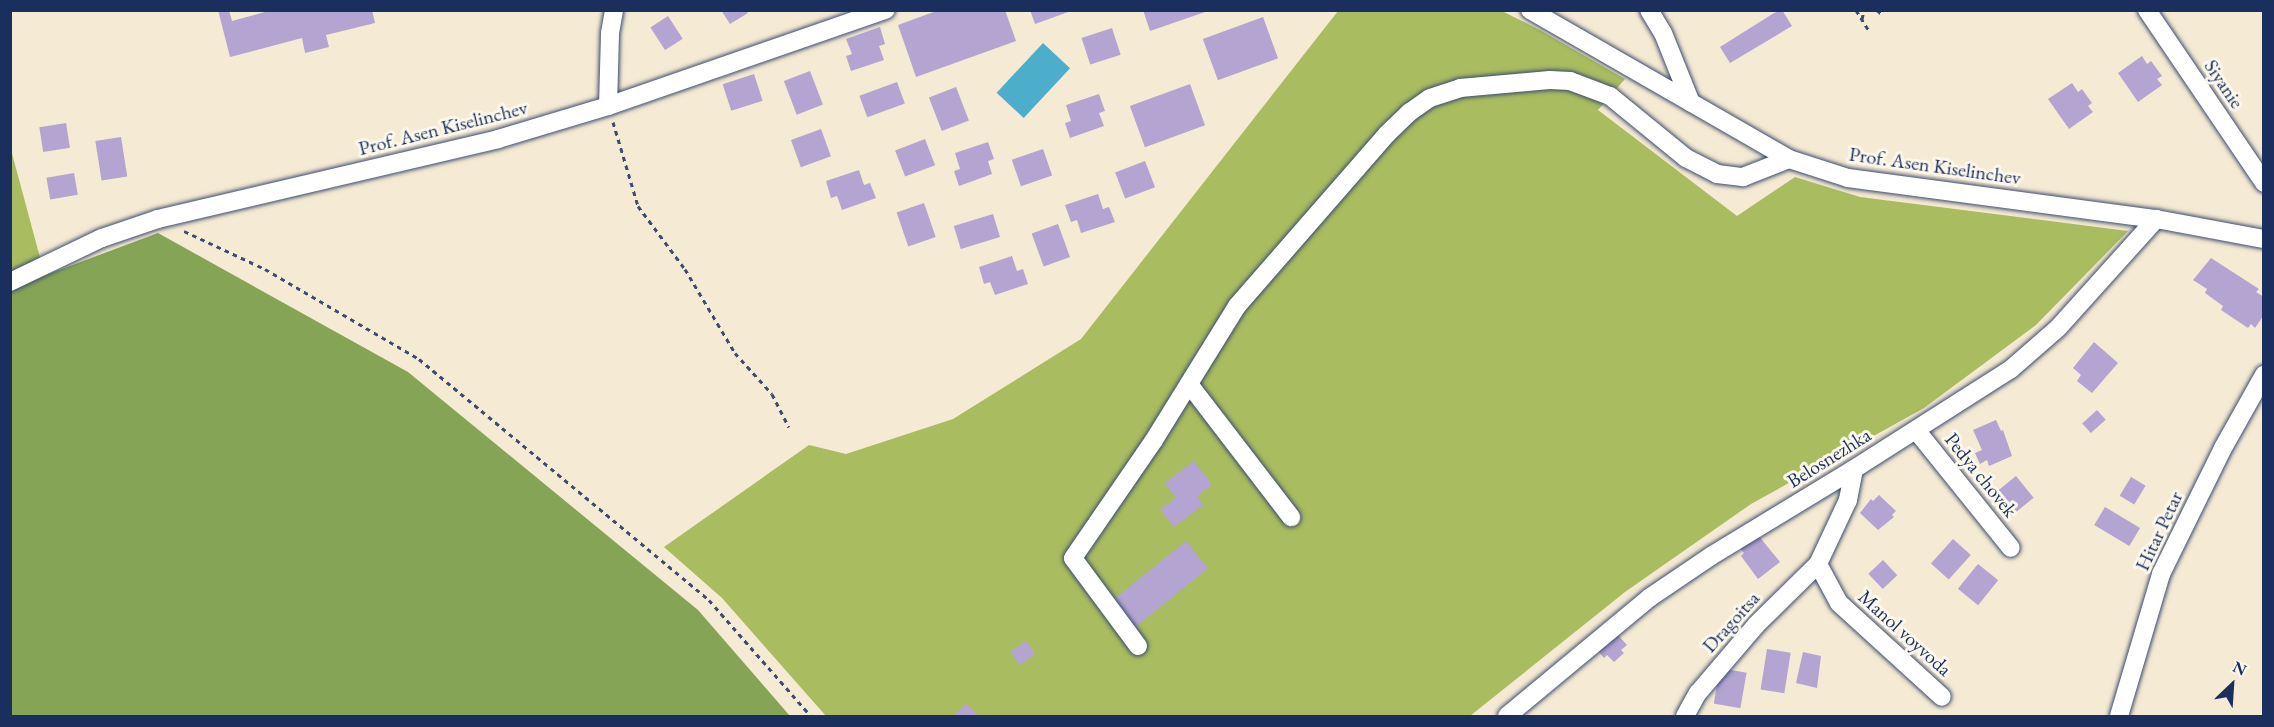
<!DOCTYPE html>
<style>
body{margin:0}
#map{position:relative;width:2274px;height:727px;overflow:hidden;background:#f5ead3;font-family:"EB Garamond",serif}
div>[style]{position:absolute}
.green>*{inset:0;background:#a9bc5f}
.forest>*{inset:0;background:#86a456}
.water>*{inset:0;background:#4daecc;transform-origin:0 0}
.building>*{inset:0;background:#b4a4d2;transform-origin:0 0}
.path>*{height:3px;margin-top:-1.5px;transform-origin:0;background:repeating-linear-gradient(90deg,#3c4b70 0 4.5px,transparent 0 9px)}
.roads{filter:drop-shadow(0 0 2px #3c4b70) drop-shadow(0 0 2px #3c4b70)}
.minor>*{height:18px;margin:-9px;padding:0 9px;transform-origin:9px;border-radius:9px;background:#fff}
span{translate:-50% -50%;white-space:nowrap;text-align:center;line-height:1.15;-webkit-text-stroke:6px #fbf7ec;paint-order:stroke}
.street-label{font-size:20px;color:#1b2f5e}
.frame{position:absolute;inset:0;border:12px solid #1b2f5e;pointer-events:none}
.north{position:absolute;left:2202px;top:655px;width:60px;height:60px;-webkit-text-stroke:4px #fbf7ec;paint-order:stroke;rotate:25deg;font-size:16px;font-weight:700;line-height:24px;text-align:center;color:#1b2f5e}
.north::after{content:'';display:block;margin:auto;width:21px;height:27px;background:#1b2f5e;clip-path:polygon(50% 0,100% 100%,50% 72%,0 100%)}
</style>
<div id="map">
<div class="green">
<div style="clip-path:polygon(1338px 11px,1502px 11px,1540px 30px,1625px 79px,1598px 110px,1737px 216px,1795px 177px,1860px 197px,2128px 231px,2036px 325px,1924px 408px,1751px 504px,1625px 592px,1470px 716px,826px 716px,722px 598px,664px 547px,809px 445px,846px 454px,953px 419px,1081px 339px)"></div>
<div style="clip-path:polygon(10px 146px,42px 265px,10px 296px)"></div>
</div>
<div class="forest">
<div style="clip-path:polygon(158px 233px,408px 372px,698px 610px,790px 716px,11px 716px,11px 288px)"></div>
</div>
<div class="water">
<div style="left:1043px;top:43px;width:37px;height:68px;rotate:43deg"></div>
</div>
<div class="building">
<div style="clip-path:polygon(218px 10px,229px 10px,232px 21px,272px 10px,372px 10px,375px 23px,326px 35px,329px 47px,305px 53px,302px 38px,230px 57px)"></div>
<div style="clip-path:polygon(721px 10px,746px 10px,748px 13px,730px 24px)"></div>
<div style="clip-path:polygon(939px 10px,1005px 10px,1016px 41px,916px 77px,898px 25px)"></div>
<div style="clip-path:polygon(1030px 10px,1071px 10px,1071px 11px,1035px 24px)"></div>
<div style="clip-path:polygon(1143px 10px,1207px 10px,1208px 11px,1150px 31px)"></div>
<div style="clip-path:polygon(1782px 10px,1792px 26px,1730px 63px,1720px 47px,1774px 13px)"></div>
<div style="left:668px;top:16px;width:27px;height:21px;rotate:57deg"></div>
<div style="left:1263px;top:17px;width:44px;height:64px;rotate:70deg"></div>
<div style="clip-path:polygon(880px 27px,885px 44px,879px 46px,884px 60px,851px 71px,846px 56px,852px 54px,846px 39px)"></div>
<div style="left:1112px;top:28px;width:28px;height:32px;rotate:72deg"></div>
<div style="clip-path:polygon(2142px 56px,2147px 64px,2151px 61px,2162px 76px,2157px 79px,2162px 85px,2138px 102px,2118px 73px)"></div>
<div style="left:810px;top:71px;width:36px;height:28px;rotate:69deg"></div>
<div style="left:754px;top:74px;width:28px;height:33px;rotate:72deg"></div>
<div style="left:897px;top:82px;width:23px;height:40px;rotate:70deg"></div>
<div style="clip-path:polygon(2072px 83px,2078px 92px,2082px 89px,2092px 103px,2088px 106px,2093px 112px,2069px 129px,2048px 99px)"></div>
<div style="left:1190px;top:84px;width:44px;height:64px;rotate:70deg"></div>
<div style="left:956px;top:87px;width:36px;height:29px;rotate:69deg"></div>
<div style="clip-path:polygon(1099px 94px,1105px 111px,1099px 113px,1104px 126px,1070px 138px,1065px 123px,1071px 121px,1066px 105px)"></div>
<div style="left:66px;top:123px;width:25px;height:27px;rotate:81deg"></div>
<div style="left:821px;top:129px;width:29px;height:32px;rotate:70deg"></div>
<div style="left:121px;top:137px;width:40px;height:26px;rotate:81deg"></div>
<div style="left:925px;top:139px;width:28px;height:32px;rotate:69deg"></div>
<div style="clip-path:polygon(988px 142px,994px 159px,988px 161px,992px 174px,959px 186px,954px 171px,960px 169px,955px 153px)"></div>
<div style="left:1043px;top:149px;width:28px;height:33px;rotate:71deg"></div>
<div style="left:1145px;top:161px;width:28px;height:32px;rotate:69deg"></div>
<div style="clip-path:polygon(859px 170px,864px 185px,870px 183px,876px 198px,842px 210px,837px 196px,831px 198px,826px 181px)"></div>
<div style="left:74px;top:173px;width:22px;height:28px;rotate:80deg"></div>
<div style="clip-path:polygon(1098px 194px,1103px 209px,1109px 207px,1115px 222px,1081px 233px,1077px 220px,1071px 222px,1065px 205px)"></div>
<div style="left:924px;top:203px;width:36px;height:29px;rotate:71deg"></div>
<div style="left:993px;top:214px;width:24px;height:41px;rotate:73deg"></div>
<div style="left:1058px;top:224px;width:35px;height:28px;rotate:70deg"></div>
<div style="clip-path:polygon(1012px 256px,1017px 271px,1023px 269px,1028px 284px,995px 295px,990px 282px,984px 284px,979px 267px)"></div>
<div style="clip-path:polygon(2211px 258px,2259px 289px,2256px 292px,2264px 297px,2264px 315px,2255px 328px,2251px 324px,2248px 328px,2221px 310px,2223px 306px,2205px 293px,2207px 289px,2193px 280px)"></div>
<div style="clip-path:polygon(2094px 342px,2118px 363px,2092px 393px,2077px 381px,2081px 375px,2073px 368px)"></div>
<div style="left:2097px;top:410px;width:13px;height:20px;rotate:48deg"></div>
<div style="clip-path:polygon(1996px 420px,2001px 431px,2003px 430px,2012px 456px,1989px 466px,1987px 460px,1980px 464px,1975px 453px,1982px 450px,1973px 430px)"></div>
<div style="clip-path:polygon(1194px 461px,1212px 485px,1197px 496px,1203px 505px,1174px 527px,1160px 509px,1176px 498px,1165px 483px)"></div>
<div style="left:2016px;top:476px;width:28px;height:31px;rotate:51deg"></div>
<div style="left:2131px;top:477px;width:17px;height:22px;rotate:31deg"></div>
<div style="clip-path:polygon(1879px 495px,1896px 511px,1892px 515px,1894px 517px,1878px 530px,1860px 513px,1871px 499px,1873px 501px)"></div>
<div style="left:2105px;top:507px;width:41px;height:21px;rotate:31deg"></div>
<div style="clip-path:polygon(1758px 535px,1780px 562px,1758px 579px,1741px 556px,1744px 553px,1740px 548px)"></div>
<div style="left:1953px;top:539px;width:24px;height:33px;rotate:42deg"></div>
<div style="left:1186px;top:541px;width:35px;height:97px;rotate:51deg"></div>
<div style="left:1883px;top:560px;width:21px;height:20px;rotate:47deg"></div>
<div style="left:1978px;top:564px;width:26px;height:32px;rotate:39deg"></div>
<div style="clip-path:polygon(1618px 635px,1627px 645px,1621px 650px,1624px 653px,1614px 662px,1607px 655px,1604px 658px,1599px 652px)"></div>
<div style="left:1026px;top:641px;width:16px;height:19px;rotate:55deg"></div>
<div style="left:1767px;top:649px;width:24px;height:41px;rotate:9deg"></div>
<div style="clip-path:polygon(1803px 652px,1821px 656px,1817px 688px,1796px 683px)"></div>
<div style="left:1720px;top:668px;width:27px;height:36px;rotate:10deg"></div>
<div style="clip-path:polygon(967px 704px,978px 716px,953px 716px)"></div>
</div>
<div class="path">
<div style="left:1856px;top:10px;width:26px;rotate:58deg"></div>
<div style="left:1877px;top:10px;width:8px;rotate:40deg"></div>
<div style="left:1862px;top:19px;width:9px;rotate:-77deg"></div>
<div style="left:613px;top:122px;width:88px;rotate:73.4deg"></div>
<div style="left:638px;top:206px;width:79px;rotate:53.3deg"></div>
<div style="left:685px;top:269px;width:98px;rotate:59.2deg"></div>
<div style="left:735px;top:353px;width:55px;rotate:47.9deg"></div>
<div style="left:772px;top:394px;width:37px;rotate:63deg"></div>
<div style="left:184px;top:231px;width:89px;rotate:25.1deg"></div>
<div style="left:265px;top:269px;width:178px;rotate:30.3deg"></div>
<div style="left:419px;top:359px;width:377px;rotate:39.7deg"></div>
<div style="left:709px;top:600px;width:154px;rotate:48.7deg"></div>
</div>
<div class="roads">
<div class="minor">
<div style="left:1530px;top:10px;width:299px;rotate:29.9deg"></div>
<div style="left:1789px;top:159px;width:62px;rotate:17.9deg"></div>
<div style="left:1848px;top:178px;width:311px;rotate:7.6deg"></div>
<div style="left:2156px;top:219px;width:110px;rotate:10.5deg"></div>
<div style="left:1649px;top:10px;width:27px;rotate:59deg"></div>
<div style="left:1663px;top:33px;width:75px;rotate:68.2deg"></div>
<div style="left:2147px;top:10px;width:209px;rotate:55.9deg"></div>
<div style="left:608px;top:106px;width:73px;rotate:-88.4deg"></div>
<div style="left:610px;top:33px;width:23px;rotate:-80deg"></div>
<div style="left:10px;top:282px;width:102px;rotate:-25.6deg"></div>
<div style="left:102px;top:238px;width:59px;rotate:-18.7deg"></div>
<div style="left:158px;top:219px;width:349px;rotate:-13.2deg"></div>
<div style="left:498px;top:139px;width:115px;rotate:-16.7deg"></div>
<div style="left:608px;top:106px;width:294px;rotate:-19.1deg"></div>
<div style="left:1189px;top:384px;width:168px;rotate:52.5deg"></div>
<div style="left:1916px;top:430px;width:151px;rotate:51.2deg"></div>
<div style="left:1854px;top:469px;width:32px;rotate:101deg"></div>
<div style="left:1848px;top:500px;width:71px;rotate:115.1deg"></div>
<div style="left:1818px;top:564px;width:44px;rotate:61.7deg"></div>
<div style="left:1839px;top:603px;width:139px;rotate:42.4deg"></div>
<div style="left:1138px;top:646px;width:109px;rotate:-126.5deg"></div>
<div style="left:1073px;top:558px;width:143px;rotate:-55.5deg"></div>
<div style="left:1154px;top:440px;width:158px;rotate:-58.2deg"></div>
<div style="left:1237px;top:306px;width:228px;rotate:-48.9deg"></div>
<div style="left:1387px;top:134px;width:32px;rotate:-44deg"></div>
<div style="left:1410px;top:112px;width:24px;rotate:-35deg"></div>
<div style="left:1430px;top:98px;width:32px;rotate:-18deg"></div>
<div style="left:1460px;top:88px;width:90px;rotate:-5.1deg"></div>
<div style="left:1550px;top:80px;width:20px;rotate:3deg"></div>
<div style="left:1570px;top:81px;width:43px;rotate:20.6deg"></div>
<div style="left:1610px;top:96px;width:98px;rotate:39.2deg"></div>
<div style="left:1686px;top:158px;width:35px;rotate:27deg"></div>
<div style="left:1717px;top:174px;width:26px;rotate:7deg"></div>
<div style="left:1743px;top:177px;width:49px;rotate:-21.4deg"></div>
<div style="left:1507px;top:716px;width:185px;rotate:-39.7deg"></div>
<div style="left:1649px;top:598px;width:75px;rotate:-34.1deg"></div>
<div style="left:1711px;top:556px;width:167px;rotate:-31.3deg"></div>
<div style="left:1854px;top:469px;width:186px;rotate:-32.5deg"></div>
<div style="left:2011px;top:369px;width:62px;rotate:-41.1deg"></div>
<div style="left:2058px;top:328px;width:147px;rotate:-48deg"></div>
<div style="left:1685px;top:716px;width:26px;rotate:-61deg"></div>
<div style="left:1698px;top:693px;width:89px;rotate:-49.5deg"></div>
<div style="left:1756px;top:625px;width:87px;rotate:-44.5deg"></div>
<div style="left:2119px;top:716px;width:148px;rotate:-73.5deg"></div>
<div style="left:2161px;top:574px;width:140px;rotate:-63.8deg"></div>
<div style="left:2223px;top:448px;width:84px;rotate:-60.7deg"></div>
</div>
</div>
<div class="street-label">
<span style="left:2224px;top:84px;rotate:56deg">Siyanie</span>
<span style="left:443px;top:128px;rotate:-14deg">Prof. Asen Kiselinchev</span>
<span style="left:1935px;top:166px;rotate:8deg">Prof. Asen Kiselinchev</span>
<span style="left:1829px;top:458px;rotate:-32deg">Belosnezhka</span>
<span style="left:1981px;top:475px;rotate:51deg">Pedya chovek</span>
<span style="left:2159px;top:531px;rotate:-65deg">Hitar Petar</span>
<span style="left:1731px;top:622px;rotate:-48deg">Dragoitsa</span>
<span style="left:1905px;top:633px;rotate:42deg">Manol voyvoda</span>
</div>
<div class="frame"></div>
<div class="north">N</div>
</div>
